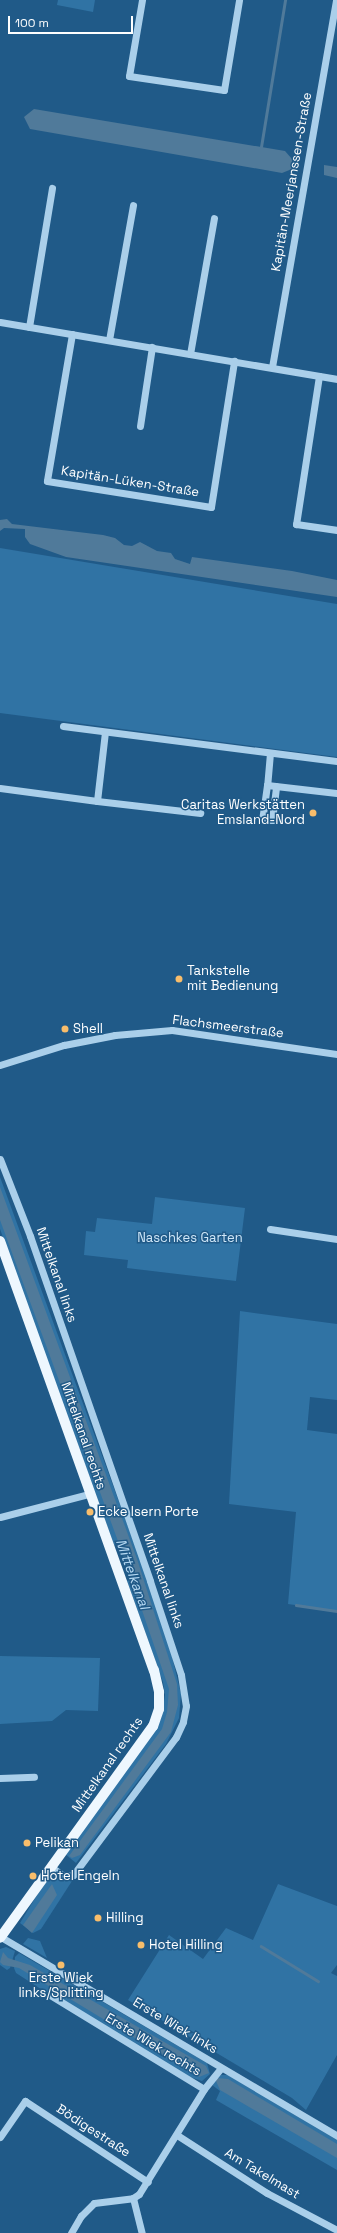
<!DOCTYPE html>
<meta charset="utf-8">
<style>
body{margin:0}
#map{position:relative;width:337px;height:2233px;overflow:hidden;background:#205a88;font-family:"Space Grotesk",sans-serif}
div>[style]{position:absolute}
.green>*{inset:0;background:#3073a4}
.water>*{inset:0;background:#507a9a}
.stream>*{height:2.5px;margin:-1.25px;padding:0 1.25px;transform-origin:1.25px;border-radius:1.25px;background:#507a9a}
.minor>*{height:7px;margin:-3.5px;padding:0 3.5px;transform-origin:3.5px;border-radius:3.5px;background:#aacfea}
.major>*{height:10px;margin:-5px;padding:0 5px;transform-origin:5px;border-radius:5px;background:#eef7fe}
.dots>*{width:11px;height:11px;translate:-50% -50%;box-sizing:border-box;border:2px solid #205a88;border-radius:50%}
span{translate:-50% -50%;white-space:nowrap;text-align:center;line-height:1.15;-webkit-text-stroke:3px #205a88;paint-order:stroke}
.street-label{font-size:13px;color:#fff}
.poi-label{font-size:13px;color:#fff}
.right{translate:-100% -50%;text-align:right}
.left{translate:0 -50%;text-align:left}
.park-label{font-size:13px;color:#cfe7f8}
.water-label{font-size:14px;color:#b6d9f2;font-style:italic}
.scale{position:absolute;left:8px;top:16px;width:125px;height:18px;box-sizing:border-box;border:2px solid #fff;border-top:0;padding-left:5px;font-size:12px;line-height:14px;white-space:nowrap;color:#fff;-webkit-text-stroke:3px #205a88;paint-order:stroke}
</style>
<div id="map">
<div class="green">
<div style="clip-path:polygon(58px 0,95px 0,93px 12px,57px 5px)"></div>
<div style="clip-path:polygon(0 548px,337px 604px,337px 757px,0 713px)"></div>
<div style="clip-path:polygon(0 1177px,148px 1581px,169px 1644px,181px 1694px,179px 1718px,166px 1744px,76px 1863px,65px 1854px,161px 1719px,165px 1695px,163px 1682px,127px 1581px,130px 1579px,122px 1554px,117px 1544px,114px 1545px,0 1229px)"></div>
<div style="clip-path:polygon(155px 1197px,245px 1208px,236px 1281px,127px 1268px,128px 1260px,84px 1255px,86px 1231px,95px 1232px,97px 1218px,152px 1224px)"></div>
<div style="clip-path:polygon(240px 1311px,337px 1324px,337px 1400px,310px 1397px,307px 1430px,337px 1434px,337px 1611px,288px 1604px,296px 1512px,229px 1504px)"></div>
<div style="clip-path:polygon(0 1656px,100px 1658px,98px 1711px,66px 1710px,52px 1721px,0 1724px)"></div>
<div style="clip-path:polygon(48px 1877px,72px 1881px,41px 1929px,33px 1933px,20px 1923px)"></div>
<div style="clip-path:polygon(278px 1884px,337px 1906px,337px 1965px,331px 1973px,337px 1976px,337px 2055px,306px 2110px,292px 2098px,128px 2000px,169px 1935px,203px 1959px,226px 1928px,253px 1940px)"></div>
<div style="clip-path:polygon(28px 1938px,40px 1941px,47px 1958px,23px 1944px)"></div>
<div style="clip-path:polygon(6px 1947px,15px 1951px,10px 1968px,7px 1970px,0 1965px,0 1949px)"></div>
<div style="clip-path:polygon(19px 1953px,207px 2063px,210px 2074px,202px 2081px,187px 2076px,54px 1994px,47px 1993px,16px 1973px,14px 1968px,15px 1957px)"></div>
<div style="clip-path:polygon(221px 2075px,228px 2075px,337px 2140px,337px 2170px,216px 2100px,220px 2091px,212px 2085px)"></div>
</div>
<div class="water">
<div style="clip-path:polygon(34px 109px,285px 151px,292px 159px,292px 169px,282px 173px,30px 129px,24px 117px)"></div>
<div style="clip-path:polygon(324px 165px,337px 167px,337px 178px,324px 175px)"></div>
<div style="clip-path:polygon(7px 519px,12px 524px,103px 535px,115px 538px,124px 545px,132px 546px,140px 542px,157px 551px,171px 553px,175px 559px,190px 564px,192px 557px,292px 571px,337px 580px,337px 597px,66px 557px,30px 544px,25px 537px,25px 529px,4px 528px,0 531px,0 520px)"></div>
<div style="clip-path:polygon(0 1187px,137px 1559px,177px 1684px,178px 1705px,171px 1732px,80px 1855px,72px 1858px,69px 1856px,162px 1729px,167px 1712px,169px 1689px,122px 1552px,0 1220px)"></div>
<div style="clip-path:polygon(52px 1884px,57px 1895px,32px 1933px,23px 1925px)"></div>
<div style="clip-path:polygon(3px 1952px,8px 1958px,30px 1965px,206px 2066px,209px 2073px,199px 2077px,19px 1968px,3px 1965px,0 1962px)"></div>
<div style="clip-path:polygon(217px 2078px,228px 2079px,337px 2144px,337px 2158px,220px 2090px,216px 2081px)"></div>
</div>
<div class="stream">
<div style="left:261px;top:147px;width:149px;rotate:-80.7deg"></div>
<div style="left:296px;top:1605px;width:41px;rotate:8.3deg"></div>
<div style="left:261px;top:1946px;width:67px;rotate:31.6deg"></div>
</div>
<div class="minor">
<div style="left:142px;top:0;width:77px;rotate:99.7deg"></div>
<div style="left:129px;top:76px;width:96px;rotate:8.4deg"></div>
<div style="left:224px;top:90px;width:91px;rotate:-80.5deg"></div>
<div style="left:0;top:322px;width:342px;rotate:9.6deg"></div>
<div style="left:29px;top:327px;width:141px;rotate:-80.6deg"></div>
<div style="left:72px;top:334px;width:149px;rotate:99.7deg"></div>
<div style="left:47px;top:481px;width:166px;rotate:9deg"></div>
<div style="left:211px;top:507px;width:148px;rotate:-81deg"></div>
<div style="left:109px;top:340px;width:137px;rotate:-79.9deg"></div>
<div style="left:190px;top:354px;width:138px;rotate:-80deg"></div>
<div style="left:272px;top:367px;width:373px;rotate:-80.1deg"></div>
<div style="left:319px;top:376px;width:150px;rotate:98.8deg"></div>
<div style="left:296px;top:524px;width:41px;rotate:8.3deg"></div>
<div style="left:140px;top:426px;width:80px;rotate:-81.4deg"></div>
<div style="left:63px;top:726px;width:276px;rotate:7.3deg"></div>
<div style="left:270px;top:753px;width:32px;rotate:95deg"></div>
<div style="left:267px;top:785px;width:70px;rotate:6.5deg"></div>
<div style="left:267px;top:785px;width:34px;rotate:98deg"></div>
<div style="left:262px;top:819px;width:10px;rotate:6deg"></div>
<div style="left:272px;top:820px;width:34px;rotate:-83deg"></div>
<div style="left:0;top:788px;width:98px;rotate:7.6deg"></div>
<div style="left:97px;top:801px;width:69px;rotate:-83.4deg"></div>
<div style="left:97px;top:801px;width:104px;rotate:6.6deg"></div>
<div style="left:0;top:1065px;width:67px;rotate:-17.4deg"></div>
<div style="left:64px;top:1045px;width:52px;rotate:-11.1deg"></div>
<div style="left:115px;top:1035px;width:57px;rotate:-5deg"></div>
<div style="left:172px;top:1030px;width:167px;rotate:8.3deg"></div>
<div style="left:0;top:1159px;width:83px;rotate:68.7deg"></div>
<div style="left:30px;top:1236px;width:365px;rotate:70.8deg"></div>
<div style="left:150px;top:1581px;width:99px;rotate:71.7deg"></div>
<div style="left:181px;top:1675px;width:31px;rotate:81deg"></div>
<div style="left:186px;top:1706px;width:16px;rotate:101deg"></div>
<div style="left:183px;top:1722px;width:17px;rotate:115deg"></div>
<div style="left:176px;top:1737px;width:172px;rotate:126.7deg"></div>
<div style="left:73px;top:1875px;width:9px;rotate:174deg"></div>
<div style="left:64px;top:1876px;width:16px;rotate:-145deg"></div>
<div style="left:270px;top:1229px;width:68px;rotate:8.5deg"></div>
<div style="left:0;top:1517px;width:92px;rotate:-14.5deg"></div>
<div style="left:0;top:1778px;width:34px;rotate:-2deg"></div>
<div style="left:1px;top:1937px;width:391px;rotate:30.6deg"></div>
<div style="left:50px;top:1995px;width:180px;rotate:31.4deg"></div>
<div style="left:177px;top:2135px;width:107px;rotate:32.8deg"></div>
<div style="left:267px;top:2193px;width:79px;rotate:27.9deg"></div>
<div style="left:0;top:2137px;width:44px;rotate:-55.2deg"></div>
<div style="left:25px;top:2101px;width:147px;rotate:33.4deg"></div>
<div style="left:133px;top:2198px;width:36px;rotate:76deg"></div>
<div style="left:71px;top:2233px;width:20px;rotate:-60deg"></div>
<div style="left:81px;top:2216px;width:18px;rotate:-45deg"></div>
<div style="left:94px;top:2203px;width:39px;rotate:-7deg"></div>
<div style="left:133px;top:2198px;width:7px;rotate:-34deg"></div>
<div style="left:139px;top:2194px;width:123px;rotate:-58.2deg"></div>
<div style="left:204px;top:2089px;width:27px;rotate:-51deg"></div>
</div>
<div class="major">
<div style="left:0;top:1241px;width:456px;rotate:70.3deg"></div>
<div style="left:154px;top:1670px;width:23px;rotate:77deg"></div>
<div style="left:159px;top:1692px;width:17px;rotate:90deg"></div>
<div style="left:159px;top:1709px;width:18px;rotate:109deg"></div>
<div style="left:153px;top:1726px;width:261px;rotate:125.8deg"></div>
</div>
<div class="dots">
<div style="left:313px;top:813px;background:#f8bd6b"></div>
<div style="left:179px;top:979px;background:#f8bd6b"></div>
<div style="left:65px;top:1029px;background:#f8bd6b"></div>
<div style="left:90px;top:1512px;background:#f8bd6b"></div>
<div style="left:27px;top:1843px;background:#f8bd6b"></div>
<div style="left:33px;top:1876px;background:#f8bd6b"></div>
<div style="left:98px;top:1918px;background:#f8bd6b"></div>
<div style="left:141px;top:1945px;background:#f8bd6b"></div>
<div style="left:61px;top:1965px;background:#f8bd6b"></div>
</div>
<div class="street-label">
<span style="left:292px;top:182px;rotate:-80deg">Kapitän-Meerjanssen-Straße</span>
<span style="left:130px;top:482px;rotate:9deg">Kapitän-Lüken-Straße</span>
<span style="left:228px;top:1027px;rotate:7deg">Flachsmeerstraße</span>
<span style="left:56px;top:1275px;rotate:71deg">Mittelkanal links</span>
<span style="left:83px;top:1436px;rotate:71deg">Mittelkanal rechts</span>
<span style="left:163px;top:1581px;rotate:71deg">Mittelkanal links</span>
<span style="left:108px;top:1765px;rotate:-55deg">Mittelkanal rechts</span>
<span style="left:175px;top:2026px;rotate:31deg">Erste Wiek links</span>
<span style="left:153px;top:2045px;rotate:31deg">Erste Wiek rechts</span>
<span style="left:93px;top:2131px;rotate:33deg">Bödigestraße</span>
<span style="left:262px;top:2174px;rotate:31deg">Am Takelmast</span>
</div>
<div class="poi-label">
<span class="right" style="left:305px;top:813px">Caritas Werkstätten<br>Emsland-Nord</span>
<span class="left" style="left:187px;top:979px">Tankstelle<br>mit Bedienung</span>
<span class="left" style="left:73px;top:1029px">Shell</span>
<span class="left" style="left:98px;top:1512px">Ecke Isern Porte</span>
<span class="left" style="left:35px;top:1843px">Pelikan</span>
<span class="left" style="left:41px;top:1876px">Hotel Engeln</span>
<span class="left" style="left:106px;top:1918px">Hilling</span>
<span class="left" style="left:149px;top:1945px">Hotel Hilling</span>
<span style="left:61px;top:1986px">Erste Wiek<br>links/Splitting</span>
</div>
<div class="park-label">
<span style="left:190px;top:1238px">Naschkes Garten</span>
</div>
<div class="water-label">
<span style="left:133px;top:1574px;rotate:70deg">Mittelkanal</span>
</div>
<div class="scale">100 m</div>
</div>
